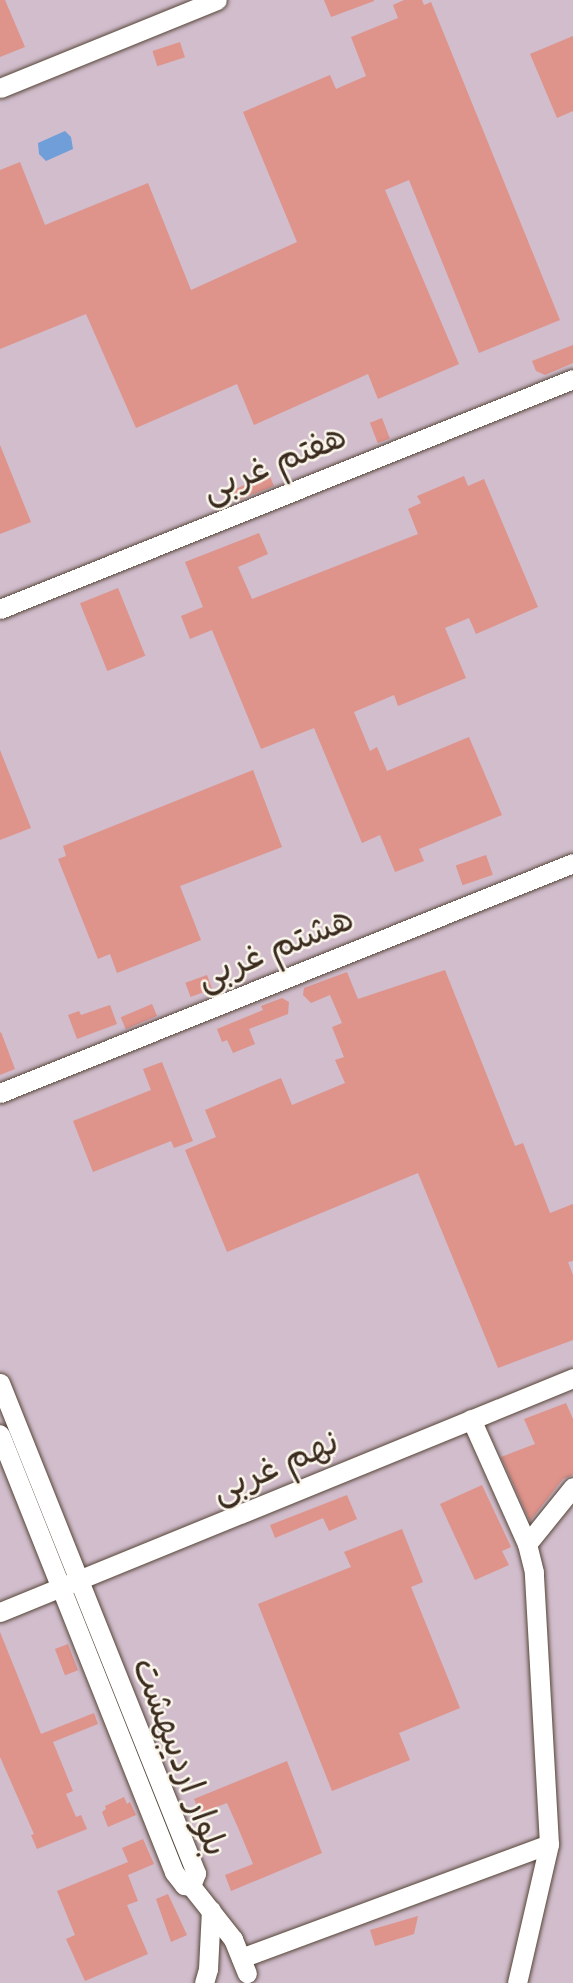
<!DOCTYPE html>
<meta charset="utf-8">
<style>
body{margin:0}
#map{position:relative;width:573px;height:1983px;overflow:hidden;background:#efe8cd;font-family:Caveat,"Playpen Sans Arabic",sans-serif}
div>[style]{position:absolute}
.industrial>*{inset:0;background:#d1bdcc;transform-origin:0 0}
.water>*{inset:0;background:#709ed9}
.building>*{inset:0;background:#de938b;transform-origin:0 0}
.roads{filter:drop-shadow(0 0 2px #564638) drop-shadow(0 0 2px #564638)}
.minor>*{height:19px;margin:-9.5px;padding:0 9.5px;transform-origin:9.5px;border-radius:9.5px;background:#fff}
span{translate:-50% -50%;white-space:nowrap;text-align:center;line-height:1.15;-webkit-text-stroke:5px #fbf7ec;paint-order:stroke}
.street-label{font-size:35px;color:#3b2a1e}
</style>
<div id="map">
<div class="industrial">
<div style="left:0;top:0;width:573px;height:1983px"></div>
</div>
<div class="water">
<div style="clip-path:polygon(65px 131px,71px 137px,73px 149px,46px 161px,39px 154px,38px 143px)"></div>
</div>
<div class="building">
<div style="clip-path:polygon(0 0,5px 0,25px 47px,0 57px)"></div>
<div style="clip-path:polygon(324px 0,374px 0,374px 1px,331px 17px)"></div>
<div style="clip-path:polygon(404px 0,422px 0,424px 5px,431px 2px,560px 320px,479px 353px,409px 180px,385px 190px,459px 364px,378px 399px,368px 374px,254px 425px,237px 384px,136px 428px,86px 314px,0 349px,0 170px,20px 162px,45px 225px,148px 183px,191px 290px,297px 242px,243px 112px,330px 75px,336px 89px,366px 76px,351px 37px,398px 18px,393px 5px)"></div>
<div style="clip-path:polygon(573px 36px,573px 111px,557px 118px,530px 54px)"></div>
<div style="left:180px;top:42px;width:16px;height:29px;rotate:72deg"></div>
<div style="clip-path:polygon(573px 345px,573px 363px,545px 375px,536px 371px,532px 361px)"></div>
<div style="left:382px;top:418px;width:22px;height:13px;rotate:69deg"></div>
<div style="clip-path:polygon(0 445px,31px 522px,0 534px)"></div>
<div style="clip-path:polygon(269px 474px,274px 486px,236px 501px,231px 491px)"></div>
<div style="clip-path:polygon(464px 476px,468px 486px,484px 479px,538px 607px,476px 634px,469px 618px,445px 628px,466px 678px,398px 706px,394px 695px,354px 712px,370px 751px,377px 747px,387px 771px,469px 737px,502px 815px,419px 849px,424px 861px,395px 872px,380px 835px,362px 843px,314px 728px,261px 749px,212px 630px,190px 639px,181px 616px,203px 607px,185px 562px,259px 533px,268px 554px,238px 567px,252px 599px,418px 534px,408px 509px,421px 503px,417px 496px)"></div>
<div style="left:118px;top:588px;width:73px;height:41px;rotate:68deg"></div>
<div style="clip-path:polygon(0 750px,31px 828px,0 840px)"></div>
<div style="clip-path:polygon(253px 770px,282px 847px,180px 886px,201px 940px,117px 973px,110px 954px,98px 959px,58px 859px,66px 856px,63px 846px)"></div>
<div style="left:486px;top:855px;width:21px;height:32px;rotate:71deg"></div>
<div style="clip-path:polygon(445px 970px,515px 1146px,523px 1143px,550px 1213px,573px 1204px,573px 1261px,568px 1262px,573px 1275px,573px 1340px,498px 1368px,418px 1173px,227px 1252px,185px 1150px,216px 1137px,205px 1110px,281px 1078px,292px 1105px,345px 1083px,335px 1060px,344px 1057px,332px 1027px,342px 1023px,330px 995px,311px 1003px,303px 995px,304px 988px,347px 972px,358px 999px)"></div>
<div style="left:207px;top:975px;width:15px;height:23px;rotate:70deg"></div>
<div style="clip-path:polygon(282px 998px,289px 1002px,288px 1014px,249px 1029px,255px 1044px,233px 1053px,227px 1040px,222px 1042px,217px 1029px,263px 1010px,261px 1006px)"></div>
<div style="left:152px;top:1004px;width:13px;height:34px;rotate:67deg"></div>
<div style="clip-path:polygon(110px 1005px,117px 1024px,77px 1039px,68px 1015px,79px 1011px,81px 1015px)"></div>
<div style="clip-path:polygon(1px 1032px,15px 1069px,0 1075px,0 1033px)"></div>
<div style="clip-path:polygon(162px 1062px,193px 1141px,174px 1148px,171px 1141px,93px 1172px,73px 1121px,151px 1090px,143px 1069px)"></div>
<div style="clip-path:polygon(566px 1403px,573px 1419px,573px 1475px,563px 1479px,530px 1521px,501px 1457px,535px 1444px,524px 1419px)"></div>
<div style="clip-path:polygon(482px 1485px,511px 1547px,502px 1551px,509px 1565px,475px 1580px,440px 1504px)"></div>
<div style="clip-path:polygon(347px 1495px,357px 1519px,329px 1531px,323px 1518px,275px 1538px,270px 1525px)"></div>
<div style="clip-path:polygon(402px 1529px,423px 1582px,411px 1587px,460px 1708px,399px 1733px,410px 1760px,332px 1791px,258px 1604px,351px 1567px,344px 1552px)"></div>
<div style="clip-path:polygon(0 1632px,41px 1734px,94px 1713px,98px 1724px,53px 1742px,73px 1791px,66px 1794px,76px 1817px,81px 1815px,87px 1829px,37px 1849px,31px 1835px,34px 1834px,0 1757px)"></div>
<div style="left:68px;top:1644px;width:28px;height:14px;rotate:69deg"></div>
<div style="clip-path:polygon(287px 1761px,322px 1853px,231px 1891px,225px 1875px,253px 1864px,239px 1830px,227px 1803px,200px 1813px,194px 1799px)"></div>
<div style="clip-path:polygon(124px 1797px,127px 1804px,130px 1802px,136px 1815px,108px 1827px,102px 1812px,106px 1809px,105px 1806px)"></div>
<div style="clip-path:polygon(143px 1839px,154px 1864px,128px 1875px,138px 1901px,127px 1905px,148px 1954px,85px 1981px,66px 1939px,75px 1935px,57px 1891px,128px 1862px,122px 1848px)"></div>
<div style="clip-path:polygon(168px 1894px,187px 1935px,171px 1942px,156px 1899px)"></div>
<div style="clip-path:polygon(418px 1916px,414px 1934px,375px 1946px,370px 1930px)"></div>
</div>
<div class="roads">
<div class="minor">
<div style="left:0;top:88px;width:234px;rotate:-22.1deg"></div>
<div style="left:0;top:609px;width:617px;rotate:-21.87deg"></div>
<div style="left:0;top:1093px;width:617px;rotate:-21.87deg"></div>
<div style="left:0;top:1383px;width:528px;rotate:68.2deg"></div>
<div style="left:196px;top:1873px;width:14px;rotate:111deg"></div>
<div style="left:191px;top:1886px;width:7px;rotate:-172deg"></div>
<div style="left:184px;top:1885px;width:16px;rotate:-128deg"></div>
<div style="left:174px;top:1872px;width:471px;rotate:-111.7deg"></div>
<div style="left:527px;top:1544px;width:73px;rotate:-51.1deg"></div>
<div style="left:0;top:1612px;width:619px;rotate:-22.21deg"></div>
<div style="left:191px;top:1886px;width:68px;rotate:51.6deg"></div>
<div style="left:233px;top:1939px;width:37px;rotate:68deg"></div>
<div style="left:241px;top:1958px;width:328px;rotate:-20.3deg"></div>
<div style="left:549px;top:1844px;width:272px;rotate:-93.2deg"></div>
<div style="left:534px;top:1572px;width:29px;rotate:-104deg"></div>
<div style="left:527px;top:1544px;width:137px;rotate:-114.1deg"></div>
<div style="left:204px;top:1983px;width:15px;rotate:-74deg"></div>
<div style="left:208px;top:1969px;width:59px;rotate:-87.1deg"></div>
<div style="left:517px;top:1983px;width:143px;rotate:-77deg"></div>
</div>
</div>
<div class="street-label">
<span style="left:274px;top:463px;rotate:-22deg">هفتم غربی</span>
<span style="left:275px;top:948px;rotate:-22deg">هشتم غربی</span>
<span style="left:275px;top:1466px;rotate:-23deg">نهم غربی</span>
<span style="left:180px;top:1757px;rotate:69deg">بلوار اردیبهشت</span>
</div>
</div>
